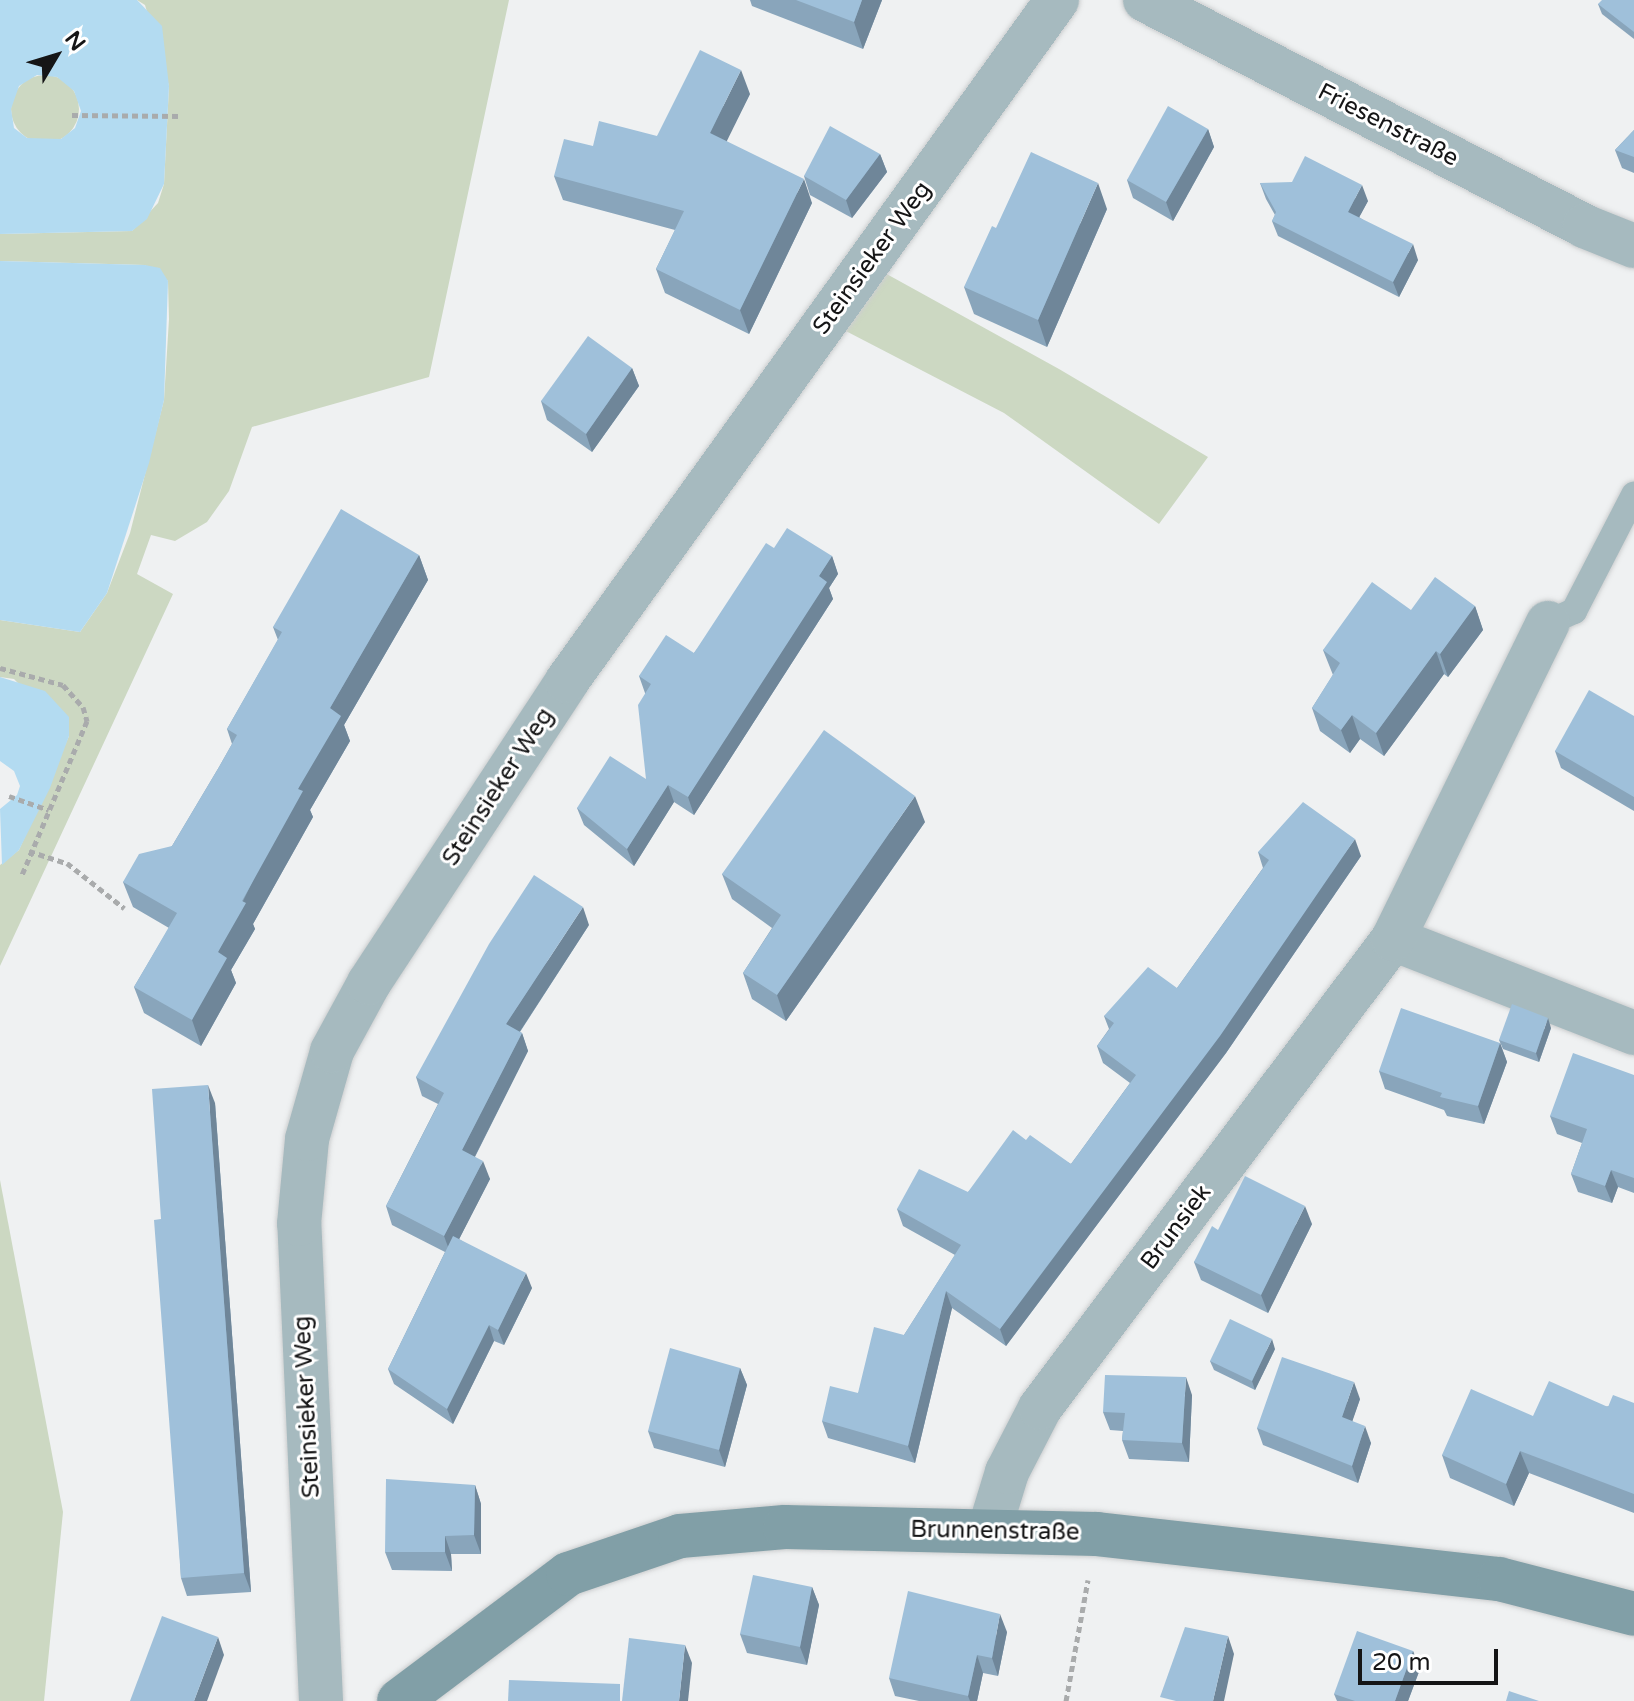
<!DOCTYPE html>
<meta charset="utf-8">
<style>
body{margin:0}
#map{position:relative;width:1634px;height:1701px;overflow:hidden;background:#eff1f2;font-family:"Varela Round",sans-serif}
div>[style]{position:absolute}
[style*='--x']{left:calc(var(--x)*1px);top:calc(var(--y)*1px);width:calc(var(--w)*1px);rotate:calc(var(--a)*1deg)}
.green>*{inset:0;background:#ccd8c2}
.round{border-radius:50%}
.water>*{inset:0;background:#b3dbf1}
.path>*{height:5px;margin-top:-2.5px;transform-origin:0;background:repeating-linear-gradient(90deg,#a9abac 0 6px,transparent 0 10px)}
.roads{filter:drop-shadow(0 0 2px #cccecf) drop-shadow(0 0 2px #cccecf)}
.lane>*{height:26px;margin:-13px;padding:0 13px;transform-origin:13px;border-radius:13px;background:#a6babf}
.street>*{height:44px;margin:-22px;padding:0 22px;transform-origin:22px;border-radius:22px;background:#a6babf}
.secondary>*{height:44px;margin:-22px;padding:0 22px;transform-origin:22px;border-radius:22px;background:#819fa7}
.wall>*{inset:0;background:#89a5bb}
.shaded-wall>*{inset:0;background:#6f8699}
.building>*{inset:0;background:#9fc0da}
span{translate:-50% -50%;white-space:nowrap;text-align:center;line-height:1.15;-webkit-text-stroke:6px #fff;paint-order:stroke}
.street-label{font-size:24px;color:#151516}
.north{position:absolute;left:16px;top:16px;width:80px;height:80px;-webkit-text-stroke:6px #fff;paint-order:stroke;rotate:52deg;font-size:22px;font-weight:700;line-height:32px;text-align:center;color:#151516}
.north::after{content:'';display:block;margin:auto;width:28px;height:36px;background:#151516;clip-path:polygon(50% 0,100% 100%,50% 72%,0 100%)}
.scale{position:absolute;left:1358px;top:1649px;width:140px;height:36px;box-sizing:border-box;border:4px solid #151516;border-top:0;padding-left:10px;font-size:24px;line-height:28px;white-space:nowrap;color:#151516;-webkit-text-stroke:6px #fff;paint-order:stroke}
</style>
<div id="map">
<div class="green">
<i style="clip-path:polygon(137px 0,509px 0,429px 377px,252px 427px,229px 491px,207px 522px,175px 541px,151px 535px,137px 574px,173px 594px,0 966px,0 865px,19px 850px,69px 736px,14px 679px,0 677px,0 620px,80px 632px,107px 593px,130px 533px,164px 400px,169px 319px,168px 281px,145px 265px,0 261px,0 234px,132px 231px,158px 203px,164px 184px,169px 86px,145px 5px)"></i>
<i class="round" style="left:11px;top:75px;width:68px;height:68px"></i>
<i style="clip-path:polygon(883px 272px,1059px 369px,1208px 457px,1159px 524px,1004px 413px,840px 328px)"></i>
<i style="clip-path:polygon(0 1180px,63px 1512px,44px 1701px,0 1701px)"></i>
</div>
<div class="water">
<i style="clip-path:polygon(evenodd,0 0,137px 0,162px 26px,169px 86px,164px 184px,147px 219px,132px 231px,0 234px,0 0,37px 75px,57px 77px,74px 91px,81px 111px,75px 128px,61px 139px,27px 138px,14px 128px,11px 109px,19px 86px,37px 75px)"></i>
<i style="clip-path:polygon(0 261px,145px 265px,160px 268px,168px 281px,164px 400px,149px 463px,107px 593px,80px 632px,0 620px)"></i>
<i style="clip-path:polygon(0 677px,45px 691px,69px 717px,69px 736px,50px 788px,19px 850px,2px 865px,0 809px,17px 795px,20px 786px,14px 771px,0 761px)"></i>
</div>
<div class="path">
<i style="--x:72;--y:115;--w:108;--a:0.5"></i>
<i style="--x:0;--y:668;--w:65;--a:15.1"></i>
<i style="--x:63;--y:685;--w:30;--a:48"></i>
<i style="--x:83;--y:707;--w:15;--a:74"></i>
<i style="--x:87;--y:721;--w:167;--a:112.9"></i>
<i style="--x:9;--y:796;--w:42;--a:19.3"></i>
<i style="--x:29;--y:851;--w:40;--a:18"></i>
<i style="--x:67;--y:863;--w:73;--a:38.3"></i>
<i style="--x:1066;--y:1701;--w:123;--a:-79.7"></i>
</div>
<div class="roads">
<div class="lane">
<i style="--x:1548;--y:623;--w:29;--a:-25"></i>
<i style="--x:1574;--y:611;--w:131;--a:-62.7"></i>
</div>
<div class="street">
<i style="--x:1145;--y:0;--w:494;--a:27.2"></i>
<i style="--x:1584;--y:226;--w:54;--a:21.8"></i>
<i style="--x:1393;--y:939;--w:259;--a:21.3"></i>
<i style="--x:989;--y:1531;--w:62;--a:-73"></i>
<i style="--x:1007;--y:1472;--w:72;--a:-62.7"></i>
<i style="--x:1040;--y:1408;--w:587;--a:-53.03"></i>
<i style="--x:1393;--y:939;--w:352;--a:-63.9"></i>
<i style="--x:321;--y:1701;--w:478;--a:-92.6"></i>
<i style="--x:299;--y:1224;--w:85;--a:-84.6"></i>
<i style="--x:307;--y:1139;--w:91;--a:-74.1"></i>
<i style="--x:332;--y:1051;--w:77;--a:-61.4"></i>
<i style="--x:369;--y:983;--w:361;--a:-56.7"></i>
<i style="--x:567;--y:681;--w:839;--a:-54.26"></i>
</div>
<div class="secondary">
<i style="--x:399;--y:1701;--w:211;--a:-36.9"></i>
<i style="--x:568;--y:1574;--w:118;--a:-18.7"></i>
<i style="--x:680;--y:1536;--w:105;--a:-4.9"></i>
<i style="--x:785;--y:1527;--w:312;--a:1.3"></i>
<i style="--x:1097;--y:1534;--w:405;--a:6.4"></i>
<i style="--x:1499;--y:1579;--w:139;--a:14.5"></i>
</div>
</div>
<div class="wall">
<i style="clip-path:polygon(750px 0,882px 0,863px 49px,752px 6px)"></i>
<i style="clip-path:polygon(1634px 0,1634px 39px,1602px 14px,1598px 4px)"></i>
<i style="clip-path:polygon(750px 94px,726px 141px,812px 203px,749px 334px,665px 293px,656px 269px,675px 230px,563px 200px,554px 176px,593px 146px,657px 136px)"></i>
<i style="clip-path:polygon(1208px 129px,1214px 147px,1173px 221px,1133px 198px,1127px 180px)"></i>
<i style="clip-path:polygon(1634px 130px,1634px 173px,1622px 168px,1615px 150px)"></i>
<i style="clip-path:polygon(880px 154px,887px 172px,852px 218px,810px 195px,804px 176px)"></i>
<i style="clip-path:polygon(1260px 183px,1368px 201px,1359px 217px,1418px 260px,1399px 297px,1278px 236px,1272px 221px,1275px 215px,1266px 199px)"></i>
<i style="clip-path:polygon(1107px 209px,1047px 347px,974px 314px,964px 287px)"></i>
<i style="clip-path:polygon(632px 368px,639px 386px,592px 452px,547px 420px,541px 401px)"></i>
<i style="clip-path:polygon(774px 548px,832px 556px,838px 574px,829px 588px,833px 599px,694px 815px,674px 802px,634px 866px,584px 825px,577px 808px,646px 779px,645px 693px,639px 676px,694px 653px)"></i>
<i style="clip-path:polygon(419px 555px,428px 580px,344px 725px,350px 741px,310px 810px,313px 817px,253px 924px,255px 929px,231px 970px,236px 983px,201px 1046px,144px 1013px,134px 987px,169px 928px,133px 907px,123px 882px,172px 846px,219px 767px,232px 744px,227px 729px,278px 640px,273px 627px)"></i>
<i style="clip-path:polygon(1475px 606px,1483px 630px,1448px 677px,1444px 674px,1384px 756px,1360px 739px,1350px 753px,1320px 731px,1312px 708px,1333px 675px,1323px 650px,1411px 610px)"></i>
<i style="clip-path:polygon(1634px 716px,1634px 811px,1561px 768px,1555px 751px)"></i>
<i style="clip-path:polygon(925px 822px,786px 1021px,752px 999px,743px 973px,772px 928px,732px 899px,722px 874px)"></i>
<i style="clip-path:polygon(1258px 852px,1361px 856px,1226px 1053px,1006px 1346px,952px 1308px,915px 1463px,828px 1438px,822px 1421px,858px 1393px,904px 1335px,955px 1255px,903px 1226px,897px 1209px,968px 1192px,1026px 1140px,1071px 1164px,1130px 1083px,1103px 1063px,1097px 1046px,1109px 1029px,1104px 1016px,1177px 988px,1263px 868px)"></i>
<i style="clip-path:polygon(589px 925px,520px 1032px,522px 1033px,528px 1051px,475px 1157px,490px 1179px,459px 1239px,532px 1288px,504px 1345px,494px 1341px,453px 1424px,394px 1384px,388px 1369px,445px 1252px,392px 1225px,386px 1206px,438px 1104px,422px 1096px,416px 1077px)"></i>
<i style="clip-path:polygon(1551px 1028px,1539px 1062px,1503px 1049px,1499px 1040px)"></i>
<i style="clip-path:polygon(1500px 1043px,1507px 1062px,1484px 1124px,1447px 1116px,1444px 1110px,1385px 1089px,1379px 1071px)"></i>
<i style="clip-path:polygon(1634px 1075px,1634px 1193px,1618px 1187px,1612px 1203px,1578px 1192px,1571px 1174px,1582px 1143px,1557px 1134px,1550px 1116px)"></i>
<i style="clip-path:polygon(215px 1103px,251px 1592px,187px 1596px,181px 1578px,161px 1219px)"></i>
<i style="clip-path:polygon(1312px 1224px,1268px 1313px,1201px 1280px,1194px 1262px,1218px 1230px)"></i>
<i style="clip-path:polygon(1275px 1349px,1255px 1390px,1214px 1370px,1210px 1361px)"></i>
<i style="clip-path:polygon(740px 1368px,747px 1385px,725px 1467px,654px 1448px,648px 1431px)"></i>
<i style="clip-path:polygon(1192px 1395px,1189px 1462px,1129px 1459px,1122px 1440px,1123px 1431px,1110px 1430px,1103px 1412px)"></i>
<i style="clip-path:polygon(1360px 1399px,1352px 1421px,1371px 1443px,1358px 1483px,1263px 1445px,1257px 1428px)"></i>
<i style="clip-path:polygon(1634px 1403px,1634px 1513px,1529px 1473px,1514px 1506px,1450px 1478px,1442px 1455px,1533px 1416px)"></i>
<i style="clip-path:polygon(475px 1485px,481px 1504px,481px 1554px,451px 1554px,452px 1571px,392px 1570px,385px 1552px)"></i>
<i style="clip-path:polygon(812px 1587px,819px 1605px,807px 1665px,747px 1653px,740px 1634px)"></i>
<i style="clip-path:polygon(1007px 1632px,998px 1676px,983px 1673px,977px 1701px,919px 1701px,895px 1696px,889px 1678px)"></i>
<i style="clip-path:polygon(1413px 1651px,1420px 1669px,1408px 1701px,1337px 1701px,1334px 1694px)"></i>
</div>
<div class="shaded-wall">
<i style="clip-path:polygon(862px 0,882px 0,863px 49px,854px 22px)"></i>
<i style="clip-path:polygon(741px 70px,750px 94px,719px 157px,710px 133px)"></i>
<i style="clip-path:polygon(1208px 129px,1214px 147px,1173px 221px,1166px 202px)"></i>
<i style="clip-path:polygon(880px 154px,887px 172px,852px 218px,846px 200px)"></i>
<i style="clip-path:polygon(804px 179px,812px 203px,749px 334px,740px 310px)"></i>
<i style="clip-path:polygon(1098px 183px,1107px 209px,1047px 347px,1038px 320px)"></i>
<i style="clip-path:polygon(1362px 185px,1368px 201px,1354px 227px,1348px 212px)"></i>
<i style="clip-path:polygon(1413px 244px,1418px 260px,1399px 297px,1393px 282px)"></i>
<i style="clip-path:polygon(632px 368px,639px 386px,592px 452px,586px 434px)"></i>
<i style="clip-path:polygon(419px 555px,428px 580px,344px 725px,350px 741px,310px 810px,313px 817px,253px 924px,255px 929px,231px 970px,236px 983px,201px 1046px,192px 1020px,218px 952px,298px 789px,330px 708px)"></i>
<i style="clip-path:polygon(832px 556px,838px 574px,829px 588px,833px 599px,694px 815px,688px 797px,819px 576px)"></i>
<i style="clip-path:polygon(1475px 606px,1483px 630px,1448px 677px,1440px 654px)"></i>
<i style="clip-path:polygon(1436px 651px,1444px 674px,1384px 756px,1376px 733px)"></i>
<i style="clip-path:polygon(1352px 715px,1360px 739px,1350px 753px,1341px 730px)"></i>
<i style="clip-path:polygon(668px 785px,674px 802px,634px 866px,627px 849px)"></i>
<i style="clip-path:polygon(915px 796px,925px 822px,786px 1021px,777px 995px)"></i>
<i style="clip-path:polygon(1355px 839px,1361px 856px,1226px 1053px,1006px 1346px,1000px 1329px)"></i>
<i style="clip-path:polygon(583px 907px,589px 925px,513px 1042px,506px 1024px)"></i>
<i style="clip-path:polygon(1548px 1018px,1551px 1028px,1539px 1062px,1536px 1053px)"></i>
<i style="clip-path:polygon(522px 1033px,528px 1051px,469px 1168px,462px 1150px)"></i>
<i style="clip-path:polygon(1500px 1043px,1507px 1062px,1484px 1124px,1478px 1106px)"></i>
<i style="clip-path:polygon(208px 1085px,215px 1103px,251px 1592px,244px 1573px)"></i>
<i style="clip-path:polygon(483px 1161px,490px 1179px,451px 1255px,444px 1236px)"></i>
<i style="clip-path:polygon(1611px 1170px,1618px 1187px,1612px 1203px,1605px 1186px)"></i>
<i style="clip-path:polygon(1305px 1206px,1312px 1224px,1268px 1313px,1261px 1295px)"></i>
<i style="clip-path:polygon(526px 1273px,532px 1288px,504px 1345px,498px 1330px)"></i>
<i style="clip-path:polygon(946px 1291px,952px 1308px,915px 1463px,908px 1446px)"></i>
<i style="clip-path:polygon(489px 1325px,494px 1341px,453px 1424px,447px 1409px)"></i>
<i style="clip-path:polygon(1272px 1339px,1275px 1349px,1255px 1390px,1252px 1381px)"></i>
<i style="clip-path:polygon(740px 1368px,747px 1385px,725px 1467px,719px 1450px)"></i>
<i style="clip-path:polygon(1186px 1377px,1192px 1395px,1189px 1462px,1182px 1443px)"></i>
<i style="clip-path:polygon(1354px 1382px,1360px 1399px,1348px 1434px,1342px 1417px)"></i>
<i style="clip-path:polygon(1365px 1426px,1371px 1443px,1358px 1483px,1352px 1466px)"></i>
<i style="clip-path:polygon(1520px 1451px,1529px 1473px,1514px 1506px,1506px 1484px)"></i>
<i style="clip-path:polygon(475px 1485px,481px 1504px,481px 1554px,474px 1535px)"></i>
<i style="clip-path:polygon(445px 1536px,451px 1554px,452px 1571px,445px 1552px)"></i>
<i style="clip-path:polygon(812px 1587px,819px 1605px,807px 1665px,800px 1647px)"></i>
<i style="clip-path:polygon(1000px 1614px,1007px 1632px,998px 1676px,992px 1658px)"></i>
<i style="clip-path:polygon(1228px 1636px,1234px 1654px,1224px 1701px,1213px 1701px)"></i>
<i style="clip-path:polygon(218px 1637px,224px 1655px,207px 1701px,194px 1701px)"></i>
<i style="clip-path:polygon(685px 1645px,692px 1663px,688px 1701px,679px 1701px)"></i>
<i style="clip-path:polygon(1413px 1651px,1420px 1669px,1408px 1701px,1395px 1701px)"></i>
<i style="clip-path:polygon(977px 1655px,983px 1673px,977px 1701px,970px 1701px,968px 1696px)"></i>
</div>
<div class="building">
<i style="clip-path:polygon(796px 0,862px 0,854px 22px)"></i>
<i style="clip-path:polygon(1602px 0,1634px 0,1634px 32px,1598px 4px)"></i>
<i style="clip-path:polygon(700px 50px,741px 70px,710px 133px,804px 179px,740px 310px,656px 269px,684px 211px,554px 176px,564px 139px,593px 146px,599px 121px,657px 136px)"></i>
<i style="clip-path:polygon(1168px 106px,1208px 129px,1166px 202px,1127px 180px)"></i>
<i style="clip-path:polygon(830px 126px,880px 154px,846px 200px,804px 176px)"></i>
<i style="clip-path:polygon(1634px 130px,1634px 157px,1615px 150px)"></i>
<i style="clip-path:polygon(1031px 152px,1098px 183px,1038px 320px,964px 287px,992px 226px,996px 228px)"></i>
<i style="clip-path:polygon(1305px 156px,1362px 185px,1348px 212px,1413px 244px,1393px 282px,1272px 221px,1276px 212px,1260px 183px,1292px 182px)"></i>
<i style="clip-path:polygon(588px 336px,632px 368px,586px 434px,541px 401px)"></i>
<i style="clip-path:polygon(341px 509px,419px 555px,330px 708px,341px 716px,298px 789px,303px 791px,242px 901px,246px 903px,218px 952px,227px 958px,192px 1020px,134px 987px,177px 913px,123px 882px,139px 854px,172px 846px,219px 767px,237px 735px,227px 729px,282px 632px,273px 627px)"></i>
<i style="clip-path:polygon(787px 528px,832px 556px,819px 576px,827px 582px,688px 797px,668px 785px,627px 849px,577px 808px,610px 756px,646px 779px,638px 705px,651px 684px,639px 676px,666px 635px,694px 653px,766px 543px,774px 548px)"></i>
<i style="clip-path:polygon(1435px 577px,1475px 606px,1440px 654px,1436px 651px,1376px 733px,1352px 715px,1341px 730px,1312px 708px,1340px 663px,1323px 650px,1372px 582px,1411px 610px)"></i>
<i style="clip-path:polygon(1589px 690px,1634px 716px,1634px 797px,1555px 751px)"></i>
<i style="clip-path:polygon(824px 730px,915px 796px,777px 995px,743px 973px,781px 915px,722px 874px)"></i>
<i style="clip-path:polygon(1303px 802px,1355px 839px,1220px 1036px,1000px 1329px,946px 1291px,908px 1446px,822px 1421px,830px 1386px,858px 1393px,874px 1327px,904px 1335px,961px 1245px,897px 1209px,919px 1169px,968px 1192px,1013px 1130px,1026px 1140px,1030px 1135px,1071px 1164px,1136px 1075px,1097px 1046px,1114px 1023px,1104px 1016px,1148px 967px,1177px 988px,1269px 860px,1258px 852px)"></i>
<i style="clip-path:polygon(534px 875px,583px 907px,506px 1024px,522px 1033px,462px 1150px,483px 1161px,444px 1236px,386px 1206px,444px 1093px,416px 1077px,489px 944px)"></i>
<i style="clip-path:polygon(1512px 1004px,1548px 1018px,1536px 1053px,1499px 1040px)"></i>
<i style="clip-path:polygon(1401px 1008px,1500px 1043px,1478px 1106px,1440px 1097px,1442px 1093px,1379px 1071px)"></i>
<i style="clip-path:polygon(1573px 1053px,1634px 1075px,1634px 1178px,1611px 1170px,1605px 1186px,1571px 1174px,1587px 1129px,1550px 1116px)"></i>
<i style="clip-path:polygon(208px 1085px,244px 1573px,181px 1578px,154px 1220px,161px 1219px,152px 1089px)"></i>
<i style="clip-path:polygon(1245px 1176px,1305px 1206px,1261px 1295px,1194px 1262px,1212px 1226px,1218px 1230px)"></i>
<i style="clip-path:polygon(453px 1236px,526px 1273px,498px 1330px,489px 1325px,447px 1409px,388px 1369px)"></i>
<i style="clip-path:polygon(1230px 1319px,1272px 1339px,1252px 1381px,1210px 1361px)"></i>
<i style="clip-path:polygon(670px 1348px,740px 1368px,719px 1450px,648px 1431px)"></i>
<i style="clip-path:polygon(1282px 1357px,1354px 1382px,1342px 1417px,1365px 1426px,1352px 1466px,1257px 1428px)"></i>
<i style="clip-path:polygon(1105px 1375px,1186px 1377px,1182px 1443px,1122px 1440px,1125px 1413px,1103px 1412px)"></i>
<i style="clip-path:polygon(1549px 1381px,1608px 1407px,1613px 1395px,1634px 1403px,1634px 1494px,1520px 1451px,1506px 1484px,1442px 1455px,1471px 1389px,1533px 1416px)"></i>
<i style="clip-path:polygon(386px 1479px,475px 1485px,474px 1535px,445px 1536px,445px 1552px,385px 1552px)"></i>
<i style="clip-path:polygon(753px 1575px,812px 1587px,800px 1647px,740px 1634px)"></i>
<i style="clip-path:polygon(908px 1591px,1000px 1614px,992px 1658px,977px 1655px,968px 1696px,889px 1678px)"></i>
<i style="clip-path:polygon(162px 1616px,218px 1637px,194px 1701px,130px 1701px)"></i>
<i style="clip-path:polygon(1185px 1627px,1228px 1636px,1213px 1701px,1176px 1701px,1160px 1697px)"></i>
<i style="clip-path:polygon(1357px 1631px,1413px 1651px,1395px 1701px,1355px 1701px,1334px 1694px)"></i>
<i style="clip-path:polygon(629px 1638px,685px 1645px,679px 1701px,622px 1701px)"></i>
<i style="clip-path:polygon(509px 1680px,620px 1684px,620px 1701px,508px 1701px)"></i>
<i style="clip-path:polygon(1509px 1691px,1539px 1701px,1506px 1701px)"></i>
</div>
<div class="street-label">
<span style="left:1388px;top:125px;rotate:27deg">Friesenstraße</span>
<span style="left:872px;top:258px;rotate:-54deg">Steinsieker Weg</span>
<span style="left:498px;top:787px;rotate:-57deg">Steinsieker Weg</span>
<span style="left:1176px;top:1227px;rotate:-53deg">Brunsiek</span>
<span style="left:307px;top:1407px;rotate:-93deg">Steinsieker Weg</span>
<span style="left:995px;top:1531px;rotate:1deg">Brunnenstraße</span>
</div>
<div class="north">N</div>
<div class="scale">20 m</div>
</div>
